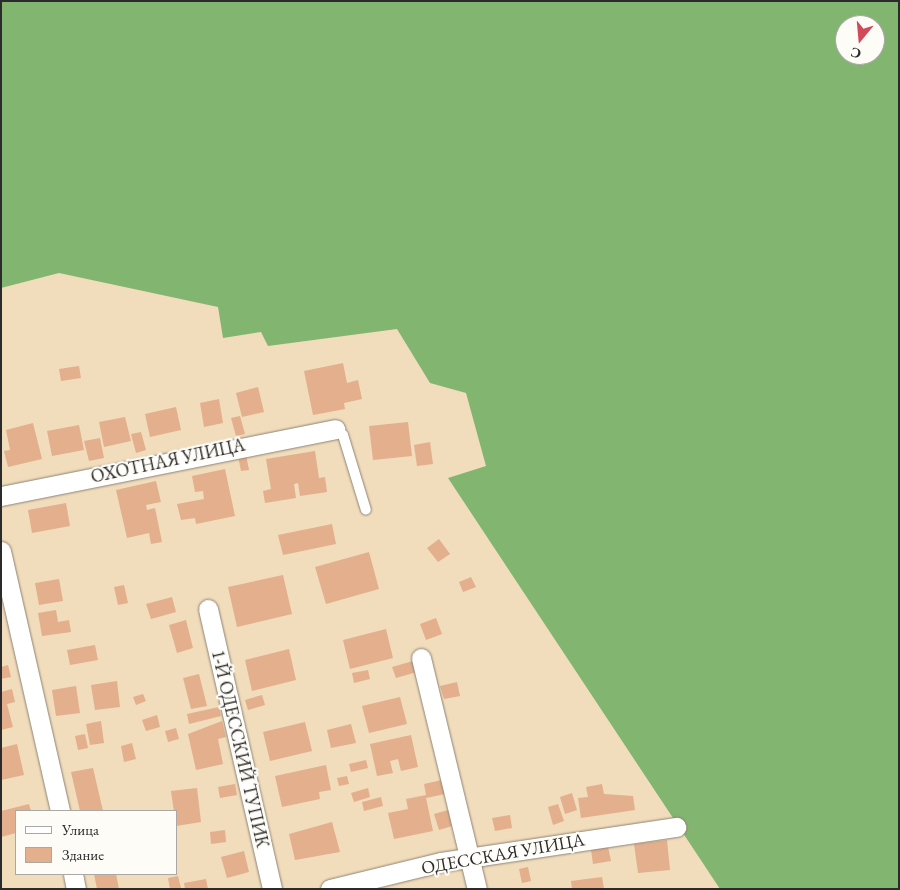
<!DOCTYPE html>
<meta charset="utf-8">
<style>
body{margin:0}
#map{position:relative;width:900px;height:890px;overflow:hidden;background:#f1dcbc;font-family:"EB Garamond",serif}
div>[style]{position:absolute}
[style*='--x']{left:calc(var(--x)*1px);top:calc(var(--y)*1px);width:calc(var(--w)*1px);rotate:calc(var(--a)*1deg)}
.forest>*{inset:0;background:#82b670}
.building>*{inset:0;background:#e3af8d}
.roads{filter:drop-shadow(0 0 1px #8e8474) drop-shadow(0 0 1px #8e8474)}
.service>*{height:10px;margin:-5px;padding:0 5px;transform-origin:5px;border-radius:5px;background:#fff}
.minor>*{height:19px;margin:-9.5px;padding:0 9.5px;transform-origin:9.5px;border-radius:9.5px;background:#fff}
span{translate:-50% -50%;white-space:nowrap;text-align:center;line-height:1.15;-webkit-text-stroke:4.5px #fdfcf7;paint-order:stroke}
.street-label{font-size:18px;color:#2b2b2b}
.frame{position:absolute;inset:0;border:2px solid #2b2b2b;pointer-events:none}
.legend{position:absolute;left:15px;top:810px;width:162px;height:65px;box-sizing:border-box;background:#fdfcf7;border:1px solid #a9a8a5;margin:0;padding:6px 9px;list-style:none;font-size:15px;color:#2b2b2b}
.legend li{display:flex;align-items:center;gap:10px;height:25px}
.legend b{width:25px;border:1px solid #a9a8a5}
.north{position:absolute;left:835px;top:15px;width:50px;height:50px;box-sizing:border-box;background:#fdfcf7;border:1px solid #a9a8a5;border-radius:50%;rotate:197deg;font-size:14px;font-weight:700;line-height:20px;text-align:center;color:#2b2b2b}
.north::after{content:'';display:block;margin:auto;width:18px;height:22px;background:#d1495b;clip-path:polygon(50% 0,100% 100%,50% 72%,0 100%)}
</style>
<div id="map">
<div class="forest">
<i style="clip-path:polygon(evenodd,1px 1px,899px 1px,899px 889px,720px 889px,448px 478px,486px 466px,466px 393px,430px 383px,397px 329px,268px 346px,261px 332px,223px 338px,218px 307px,59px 273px,1px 288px,1px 1px,845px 25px,875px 25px,875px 55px,845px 55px,845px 25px)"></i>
</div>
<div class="building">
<i style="clip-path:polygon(343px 363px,347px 383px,358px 380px,362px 399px,344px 403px,345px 409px,313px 415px,304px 371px)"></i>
<i style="clip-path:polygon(79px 366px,81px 378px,61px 381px,59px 369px)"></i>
<i style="clip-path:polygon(258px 387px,264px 412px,242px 417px,236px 393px)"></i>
<i style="clip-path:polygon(219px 399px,223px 423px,204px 427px,200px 403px)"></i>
<i style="clip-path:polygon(176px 407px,181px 430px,150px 437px,145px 414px)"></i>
<i style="clip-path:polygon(240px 416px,245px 434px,236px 436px,231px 418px)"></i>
<i style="clip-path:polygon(125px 417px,131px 441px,104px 447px,99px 422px)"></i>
<i style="clip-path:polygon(408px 422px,412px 456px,373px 460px,369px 426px)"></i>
<i style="clip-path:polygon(33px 423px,42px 459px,8px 467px,4px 451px,10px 450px,6px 430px)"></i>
<i style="clip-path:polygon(79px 425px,84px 450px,52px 456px,47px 431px)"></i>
<i style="clip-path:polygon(141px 432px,146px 450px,136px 453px,131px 434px)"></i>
<i style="clip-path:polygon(100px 438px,104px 458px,89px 461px,84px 441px)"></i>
<i style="clip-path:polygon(430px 442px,433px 464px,417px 466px,414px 445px)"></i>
<i style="clip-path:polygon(315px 451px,319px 478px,325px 477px,327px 492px,300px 496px,298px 483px,294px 484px,296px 498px,265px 503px,263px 491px,271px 489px,266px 459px)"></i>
<i style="clip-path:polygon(246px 455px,249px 470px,241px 471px,238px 456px)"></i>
<i style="clip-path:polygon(225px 469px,235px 516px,196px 524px,195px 518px,181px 520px,177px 504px,204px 499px,203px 491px,195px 492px,192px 476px)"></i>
<i style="clip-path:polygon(156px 481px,161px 502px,146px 505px,147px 510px,155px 508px,162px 542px,151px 544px,149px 533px,127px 538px,116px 490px)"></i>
<i style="clip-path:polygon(66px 503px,70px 526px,32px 533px,28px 510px)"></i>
<i style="clip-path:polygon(332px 524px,336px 544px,283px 555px,278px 535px)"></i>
<i style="clip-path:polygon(439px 539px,450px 554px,438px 562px,427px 548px)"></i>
<i style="clip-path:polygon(369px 552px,379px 589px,326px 604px,315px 567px)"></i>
<i style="clip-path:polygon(283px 575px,292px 614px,237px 627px,228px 587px)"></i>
<i style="clip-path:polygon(471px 577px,476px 587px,463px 592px,459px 582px)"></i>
<i style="clip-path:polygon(59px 579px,63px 601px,39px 605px,35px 583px)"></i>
<i style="clip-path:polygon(124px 585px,128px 603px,118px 605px,114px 587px)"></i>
<i style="clip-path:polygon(172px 597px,176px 612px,151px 619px,146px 604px)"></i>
<i style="clip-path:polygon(56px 610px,58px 622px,69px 620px,71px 632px,42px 636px,38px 613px)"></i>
<i style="clip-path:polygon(436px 618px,442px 634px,426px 640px,420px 624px)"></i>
<i style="clip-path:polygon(186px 620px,193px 648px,177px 653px,169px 625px)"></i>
<i style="clip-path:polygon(386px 629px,393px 658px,350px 669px,343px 640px)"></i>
<i style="clip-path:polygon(95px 645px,98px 660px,70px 665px,67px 650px)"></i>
<i style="clip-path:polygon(289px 649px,296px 680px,252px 691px,245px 660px)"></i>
<i style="clip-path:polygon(413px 661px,417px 672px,396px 678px,392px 667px)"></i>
<i style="clip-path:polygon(8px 665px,11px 677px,1px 679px,1px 667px)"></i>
<i style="clip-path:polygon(368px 670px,370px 679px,354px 683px,352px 673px)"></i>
<i style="clip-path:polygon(199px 674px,207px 706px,191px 709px,183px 678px)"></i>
<i style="clip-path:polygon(117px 681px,120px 707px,95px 710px,91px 685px)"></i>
<i style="clip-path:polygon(457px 682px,460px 696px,444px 699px,440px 686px)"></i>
<i style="clip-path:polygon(76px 686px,80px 713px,56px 716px,52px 690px)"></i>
<i style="clip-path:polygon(12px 689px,15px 702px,7px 704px,13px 727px,1px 730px,1px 692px)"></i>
<i style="clip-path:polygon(143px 694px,146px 701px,136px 705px,133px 697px)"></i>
<i style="clip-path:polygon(262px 695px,265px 705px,248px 710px,245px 700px)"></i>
<i style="clip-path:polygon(400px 697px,407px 724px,369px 733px,362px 706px)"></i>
<i style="clip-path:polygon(219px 707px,221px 716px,189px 724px,187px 714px)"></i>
<i style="clip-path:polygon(157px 715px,160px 727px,146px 731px,142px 720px)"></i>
<i style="clip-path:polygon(101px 721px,104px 743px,90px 745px,86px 724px)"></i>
<i style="clip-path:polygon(222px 721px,226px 737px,218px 739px,223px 764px,196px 770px,188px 734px)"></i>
<i style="clip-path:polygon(305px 722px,312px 751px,270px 761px,263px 732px)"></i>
<i style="clip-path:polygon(351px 724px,356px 743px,331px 748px,327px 730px)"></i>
<i style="clip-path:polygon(176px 728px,179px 739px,168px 742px,165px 731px)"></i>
<i style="clip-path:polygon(85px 734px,88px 748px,78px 750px,75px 736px)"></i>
<i style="clip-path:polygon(411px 735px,418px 767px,401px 771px,398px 759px,390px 761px,393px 773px,377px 776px,370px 744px)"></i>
<i style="clip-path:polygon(132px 743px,136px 759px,124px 762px,121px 746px)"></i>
<i style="clip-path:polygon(17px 744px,24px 775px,1px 780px,1px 748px)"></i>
<i style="clip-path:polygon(366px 760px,368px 768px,351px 772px,349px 764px)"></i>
<i style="clip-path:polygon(326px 765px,331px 790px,319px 792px,320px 799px,282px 807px,275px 776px)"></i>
<i style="clip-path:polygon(93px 768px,103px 811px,80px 811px,71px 772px)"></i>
<i style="clip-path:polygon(347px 776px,349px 784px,339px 786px,337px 778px)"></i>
<i style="clip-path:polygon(442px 780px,445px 794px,426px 798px,433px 831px,394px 839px,388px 813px,408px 809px,406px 799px,426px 795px,424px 784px)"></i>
<i style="clip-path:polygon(235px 784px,237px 795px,220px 798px,218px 787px)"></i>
<i style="clip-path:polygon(602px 784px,604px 794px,633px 796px,635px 810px,581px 818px,578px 798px,588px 797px,586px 787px)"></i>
<i style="clip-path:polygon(197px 788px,201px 822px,176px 826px,171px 791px)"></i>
<i style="clip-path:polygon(368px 788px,370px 797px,354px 802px,351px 793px)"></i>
<i style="clip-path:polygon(572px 793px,577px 810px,565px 814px,560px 797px)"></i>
<i style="clip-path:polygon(381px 797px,383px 806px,364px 811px,362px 802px)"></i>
<i style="clip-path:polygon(29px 804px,31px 811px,16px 811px,16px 833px,1px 837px,1px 811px)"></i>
<i style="clip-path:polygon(558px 804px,564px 821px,553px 825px,548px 807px)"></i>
<i style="clip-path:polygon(448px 810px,452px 826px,439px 830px,434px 814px)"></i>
<i style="clip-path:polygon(510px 815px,512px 828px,495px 831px,492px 818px)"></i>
<i style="clip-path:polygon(332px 822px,340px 852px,295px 860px,289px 834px)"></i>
<i style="clip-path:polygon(225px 830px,226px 842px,211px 844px,210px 832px)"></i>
<i style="clip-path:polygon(667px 840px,670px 870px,638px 873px,634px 844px)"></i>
<i style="clip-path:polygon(608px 847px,611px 861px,593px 864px,591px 850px)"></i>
<i style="clip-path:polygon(244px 851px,249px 872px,227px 878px,221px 857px)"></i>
<i style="clip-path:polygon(528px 867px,531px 881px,522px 883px,519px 869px)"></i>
<i style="clip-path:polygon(94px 874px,116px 874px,119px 889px,97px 889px)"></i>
<i style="clip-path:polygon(178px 876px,181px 888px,170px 889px,168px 878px)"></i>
<i style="clip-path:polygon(602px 877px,604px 889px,572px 889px,571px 881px)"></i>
<i style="clip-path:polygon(206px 879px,208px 889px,185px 889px,184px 883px)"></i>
</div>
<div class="roads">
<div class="service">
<i style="--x:335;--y:429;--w:10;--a:37"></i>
<i style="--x:343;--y:435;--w:78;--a:73"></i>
</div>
<div class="minor">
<i style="--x:1;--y:496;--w:341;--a:-11.3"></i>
<i style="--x:1;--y:551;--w:267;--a:77.2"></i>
<i style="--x:208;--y:609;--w:287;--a:77.1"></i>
<i style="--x:421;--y:658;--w:238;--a:76.4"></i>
<i style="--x:73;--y:874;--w:15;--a:79"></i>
<i style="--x:330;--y:889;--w:114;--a:-13.7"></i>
<i style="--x:441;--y:862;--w:238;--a:-8.5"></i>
</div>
</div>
<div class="street-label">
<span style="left:168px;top:461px;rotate:-12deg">ОХОТНАЯ УЛИЦА</span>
<span style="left:240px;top:749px;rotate:77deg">1-Й ОДЕССКИЙ ТУПИК</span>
<span style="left:503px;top:854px;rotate:-10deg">ОДЕССКАЯ УЛИЦА</span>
</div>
<div class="frame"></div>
<ul class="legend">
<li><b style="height:6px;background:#fff"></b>Улица</li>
<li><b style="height:14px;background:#e3af8d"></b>Здание</li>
</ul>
<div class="north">С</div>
</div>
